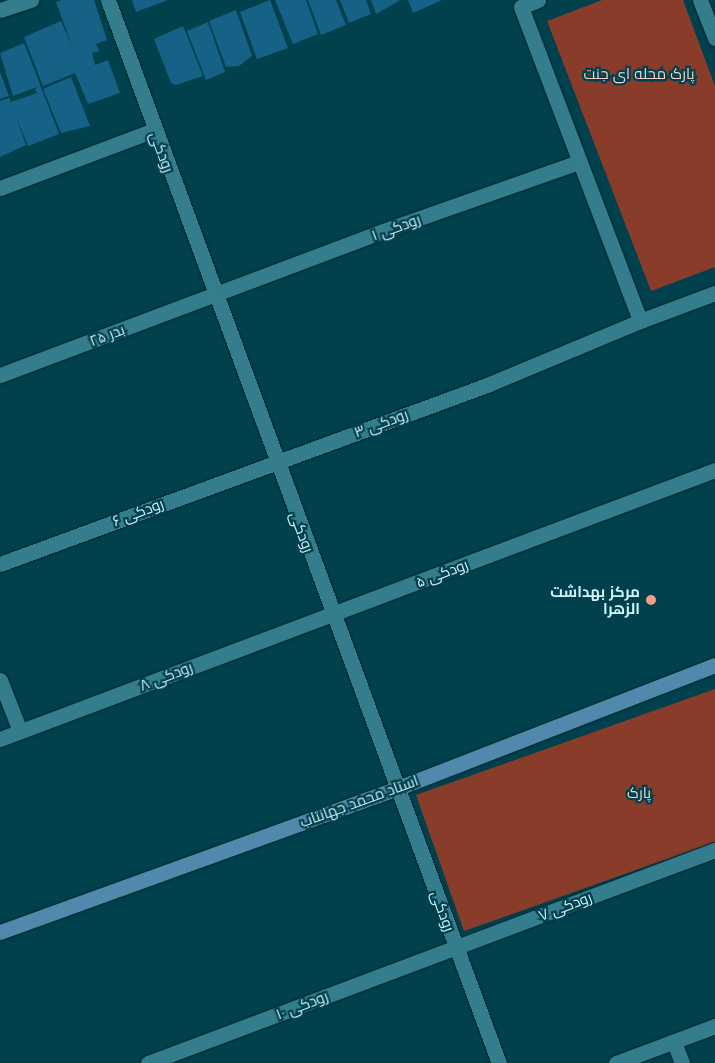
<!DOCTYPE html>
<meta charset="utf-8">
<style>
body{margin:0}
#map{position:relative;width:715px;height:1063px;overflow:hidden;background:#01414d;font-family:Quicksand,Cairo,sans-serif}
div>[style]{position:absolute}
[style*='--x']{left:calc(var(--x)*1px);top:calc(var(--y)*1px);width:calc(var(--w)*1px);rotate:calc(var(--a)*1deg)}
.green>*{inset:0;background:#883c29}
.building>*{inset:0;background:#156286}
.roads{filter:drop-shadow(0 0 1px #00262e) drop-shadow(0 0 1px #00262e)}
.street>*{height:15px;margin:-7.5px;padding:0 7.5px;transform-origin:7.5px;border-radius:7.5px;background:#347d8d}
.secondary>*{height:15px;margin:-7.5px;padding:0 7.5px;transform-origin:7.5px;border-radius:7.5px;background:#5189ad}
.dots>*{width:14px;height:14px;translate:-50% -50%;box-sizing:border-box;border:2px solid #01414d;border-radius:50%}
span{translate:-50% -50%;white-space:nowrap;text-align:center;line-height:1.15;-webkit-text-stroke:4.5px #01414d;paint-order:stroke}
.park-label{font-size:15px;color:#f0d1c9}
.street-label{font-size:15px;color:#d1f3fc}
.poi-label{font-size:15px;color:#d1f3fc;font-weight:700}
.right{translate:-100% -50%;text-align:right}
</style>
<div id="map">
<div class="green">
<i style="clip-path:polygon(602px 0,683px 0,715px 86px,715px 267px,651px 291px,547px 21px)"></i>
<i style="clip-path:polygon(715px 689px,715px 842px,464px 931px,416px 795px)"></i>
</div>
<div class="building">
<i style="clip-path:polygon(62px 0,94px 0,107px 40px,96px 44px,99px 51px,92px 53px,95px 65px,108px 60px,120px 93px,88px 104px,75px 73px,43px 86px,24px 37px,61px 21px,72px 46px,56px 2px)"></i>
<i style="clip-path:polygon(132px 0,168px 0,136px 12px)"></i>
<i style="clip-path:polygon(270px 0,288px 48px,257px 59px,240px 12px)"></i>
<i style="clip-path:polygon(275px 0,306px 0,318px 34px,293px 44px)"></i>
<i style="clip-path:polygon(308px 0,336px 0,346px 25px,321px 35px)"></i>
<i style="clip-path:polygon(340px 0,366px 0,371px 14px,349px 23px)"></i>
<i style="clip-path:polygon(371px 0,399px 0,399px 1px,376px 14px)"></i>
<i style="clip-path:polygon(408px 0,442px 0,413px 13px)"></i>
<i style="clip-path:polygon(236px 10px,252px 56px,239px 66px,226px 67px,209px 21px)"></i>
<i style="clip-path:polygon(208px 22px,225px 72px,206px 80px,187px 31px)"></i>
<i style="clip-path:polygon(183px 26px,203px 76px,176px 85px,171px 83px,154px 39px)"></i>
<i style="clip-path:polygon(24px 43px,59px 134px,28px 146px,16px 116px,26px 145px,0 157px,0 101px,9px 98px,11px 102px,37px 93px,35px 89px,40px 86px,13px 96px,0 53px)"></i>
<i style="clip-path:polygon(0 72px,9px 96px,0 99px)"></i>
<i style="clip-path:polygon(71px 77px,90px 126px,61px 133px,43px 89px)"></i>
</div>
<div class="roads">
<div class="street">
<i style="--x:108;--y:0;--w:1133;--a:69.81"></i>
<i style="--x:538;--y:0;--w:18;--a:158"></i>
<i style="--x:521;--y:7;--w:336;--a:69.2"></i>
<i style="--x:640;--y:321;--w:80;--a:-20.5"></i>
<i style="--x:700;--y:0;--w:41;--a:68.5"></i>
<i style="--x:0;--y:10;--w:33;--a:-18"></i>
<i style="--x:0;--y:188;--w:165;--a:-20.6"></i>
<i style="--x:0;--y:375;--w:406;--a:-20.6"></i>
<i style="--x:380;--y:232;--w:211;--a:-19.4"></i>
<i style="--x:0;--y:564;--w:519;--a:-20.18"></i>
<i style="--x:487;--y:385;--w:166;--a:-22.7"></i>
<i style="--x:0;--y:680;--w:55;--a:68.6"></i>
<i style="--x:0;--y:739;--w:764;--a:-20.62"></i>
<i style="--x:674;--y:1042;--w:22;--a:69"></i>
<i style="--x:148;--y:1063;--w:606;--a:-20.59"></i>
<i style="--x:616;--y:1063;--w:106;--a:-20.5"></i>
</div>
<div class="secondary">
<i style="--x:0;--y:932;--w:423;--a:-19.9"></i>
<i style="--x:398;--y:788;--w:340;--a:-21.2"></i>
</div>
</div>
<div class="dots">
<i style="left:651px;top:600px;background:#f49e88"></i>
</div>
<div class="park-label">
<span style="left:639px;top:74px">پارک محله ای جنت</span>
<span style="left:639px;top:793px">پارک</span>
</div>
<div class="street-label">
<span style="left:162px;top:152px;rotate:70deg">رودکی</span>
<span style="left:396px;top:227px;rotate:-20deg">رودکی ۱</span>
<span style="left:107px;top:335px;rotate:-21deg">بدر ۲۵</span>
<span style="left:381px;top:423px;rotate:-20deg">رودکی ۳</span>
<span style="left:138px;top:512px;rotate:-21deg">رودکی ۶</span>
<span style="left:302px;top:532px;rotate:69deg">رودکی</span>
<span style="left:442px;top:573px;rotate:-21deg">رودکی ۵</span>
<span style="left:166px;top:676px;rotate:-21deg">رودکی ۸</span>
<span style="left:359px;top:801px;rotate:-20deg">استاد محمد جهانتاب</span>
<span style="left:565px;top:906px;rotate:-21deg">رودکی ۷</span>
<span style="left:443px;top:911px;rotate:70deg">رودکی</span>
<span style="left:302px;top:1005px;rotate:-21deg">رودکی ۱۰</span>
</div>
<div class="poi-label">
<span class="right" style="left:640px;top:600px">مرکز بهداشت<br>الزهرا</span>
</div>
</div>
